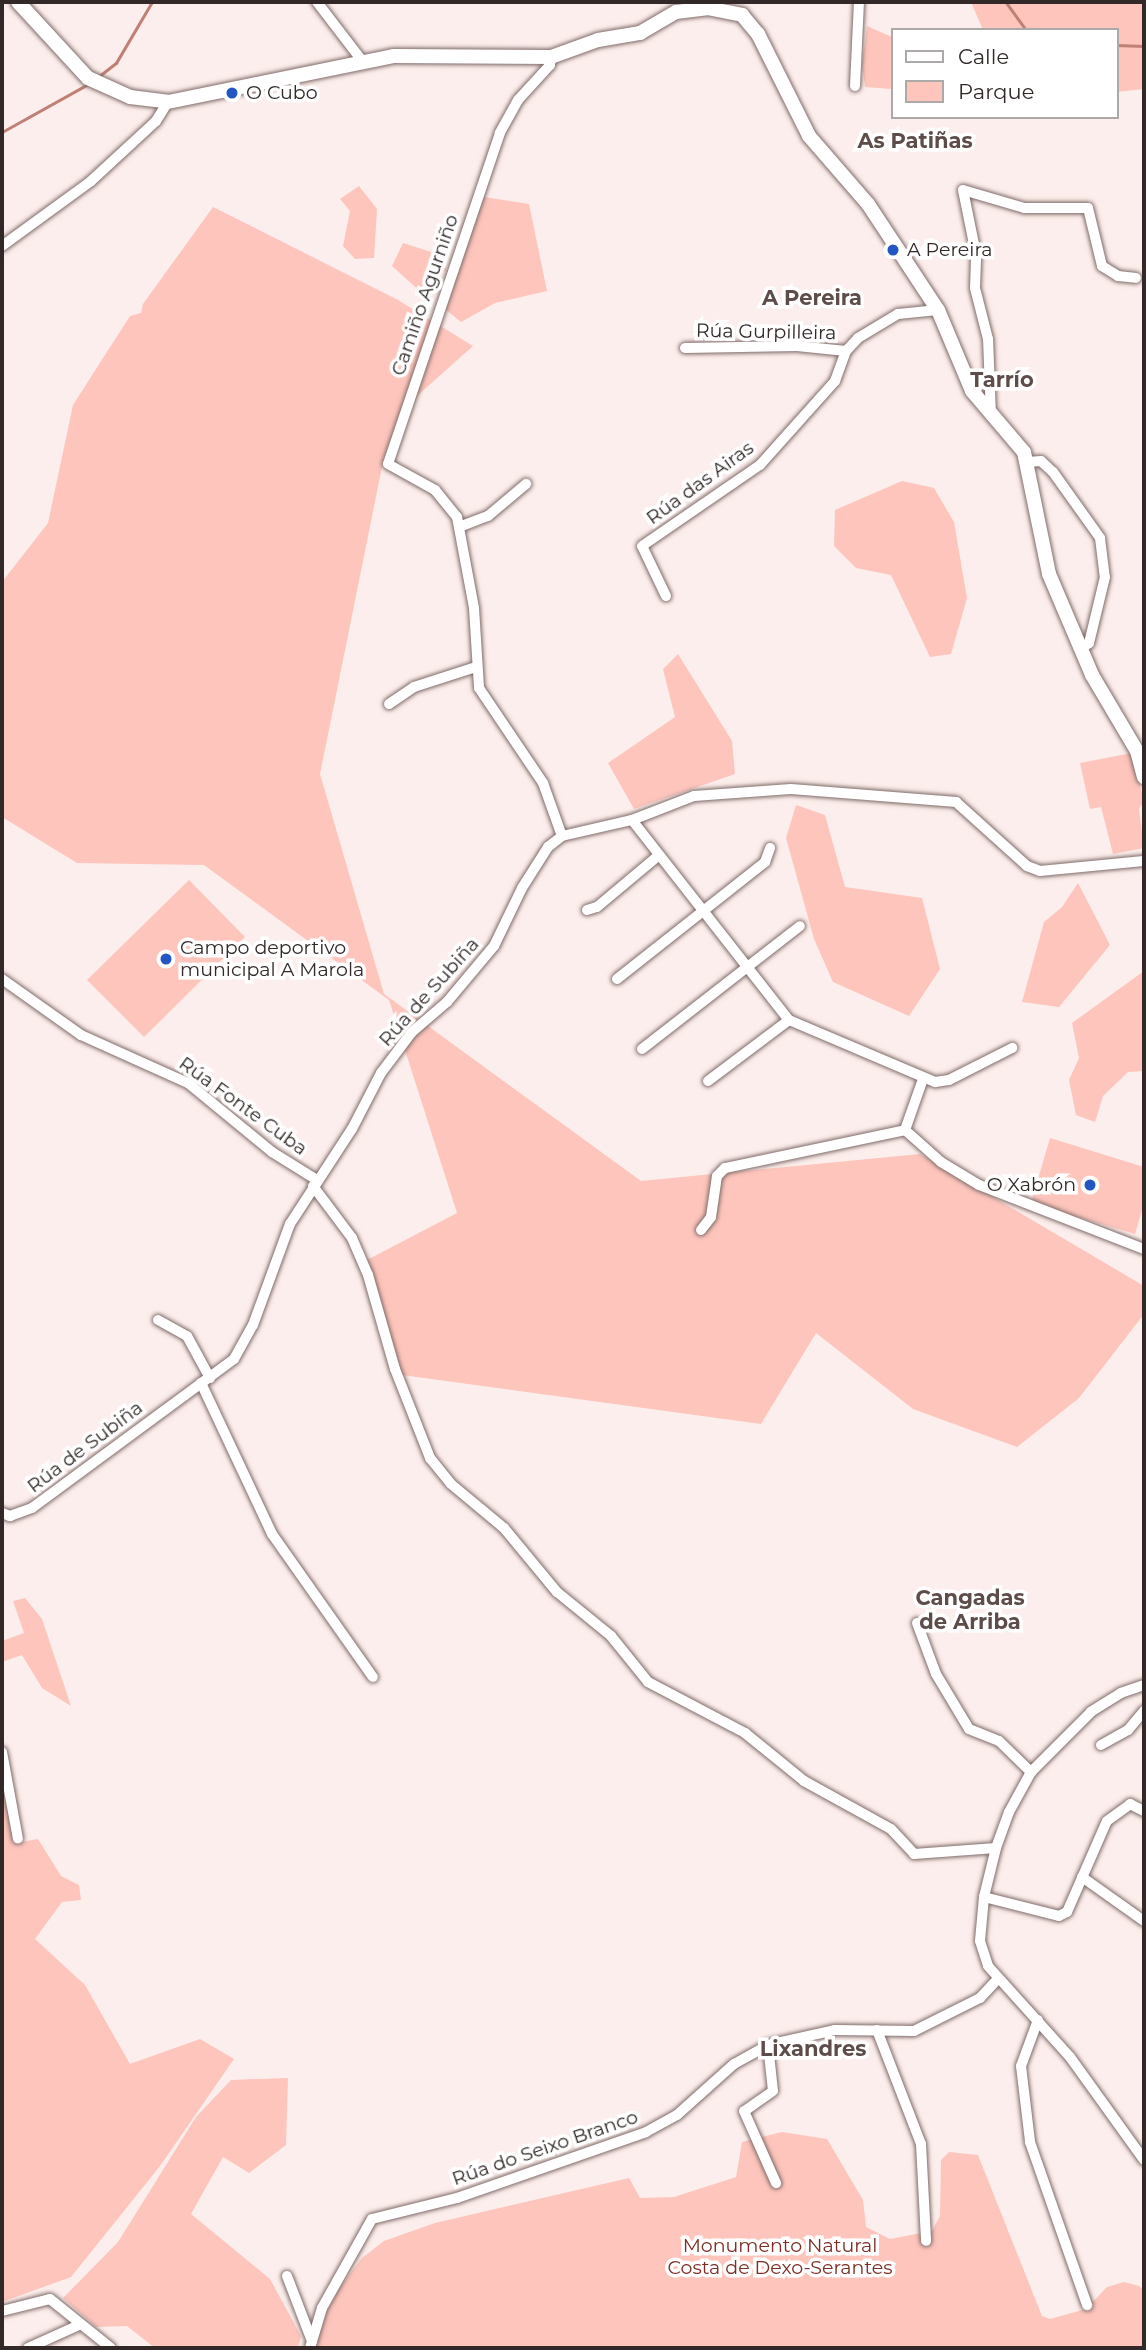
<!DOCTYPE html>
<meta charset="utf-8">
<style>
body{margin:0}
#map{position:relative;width:1146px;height:2350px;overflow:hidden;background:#fceeec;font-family:Montserrat,sans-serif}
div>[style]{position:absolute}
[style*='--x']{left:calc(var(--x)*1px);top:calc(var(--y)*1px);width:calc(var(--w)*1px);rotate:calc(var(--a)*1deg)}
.green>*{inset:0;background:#fdc5bc}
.stream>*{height:2.5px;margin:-1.25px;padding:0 1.25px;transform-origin:1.25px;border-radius:1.25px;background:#c18075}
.roads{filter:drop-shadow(0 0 2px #806c69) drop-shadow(0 0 2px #806c69)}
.minor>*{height:10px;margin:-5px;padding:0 5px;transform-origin:5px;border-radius:5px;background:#fff}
.secondary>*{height:14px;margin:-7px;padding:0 7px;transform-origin:7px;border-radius:7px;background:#fff}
.dots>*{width:19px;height:19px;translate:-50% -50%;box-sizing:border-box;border:4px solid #fff;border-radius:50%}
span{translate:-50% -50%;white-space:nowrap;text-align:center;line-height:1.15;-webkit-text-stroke:7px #fff;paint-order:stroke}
.poi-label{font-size:19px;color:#312827}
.left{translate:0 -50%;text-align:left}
.right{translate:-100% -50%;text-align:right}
.street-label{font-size:19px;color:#312827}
.park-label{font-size:19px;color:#7d2d23}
.neighbourhood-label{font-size:21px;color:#5e4c49;font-weight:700}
.frame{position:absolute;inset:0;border:4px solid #312827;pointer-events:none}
.legend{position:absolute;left:891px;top:28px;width:228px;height:91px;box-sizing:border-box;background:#fff;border:2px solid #ada9a9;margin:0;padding:9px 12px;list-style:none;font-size:21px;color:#312827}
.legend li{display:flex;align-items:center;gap:14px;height:35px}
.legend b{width:35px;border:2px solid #ada9a9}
</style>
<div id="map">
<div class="green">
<i style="clip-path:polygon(971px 2px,1144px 2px,1144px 89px,1116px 92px,1116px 30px,983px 30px)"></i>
<i style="clip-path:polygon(867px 26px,892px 37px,892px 89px,865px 87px,862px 64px)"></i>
<i style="clip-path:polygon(359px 186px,377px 209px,374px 258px,355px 259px,343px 246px,350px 211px,340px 199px)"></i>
<i style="clip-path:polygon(484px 197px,529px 204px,547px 291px,495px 303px,461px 322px,445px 309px)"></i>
<i style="clip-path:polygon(213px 207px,398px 300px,473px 346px,418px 395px,384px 457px,320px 774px,384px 994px,641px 1181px,920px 1154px,1144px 1286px,1144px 1314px,1079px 1398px,1017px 1447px,913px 1409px,816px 1333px,761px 1424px,402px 1375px,367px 1260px,457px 1213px,389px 1000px,204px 865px,77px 863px,2px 817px,2px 582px,48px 523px,73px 405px,130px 316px,141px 313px,143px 304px)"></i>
<i style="clip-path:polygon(403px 243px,444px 256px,446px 270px,423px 294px,392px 266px)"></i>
<i style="clip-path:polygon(902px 481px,934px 488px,954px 522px,967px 598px,951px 654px,930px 657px,891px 575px,856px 568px,834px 546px,835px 510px)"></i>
<i style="clip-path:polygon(678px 654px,732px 741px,735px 774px,634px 809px,608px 763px,675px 717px,663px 669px)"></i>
<i style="clip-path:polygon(1132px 753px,1144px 801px,1139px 809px,1144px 848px,1113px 854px,1101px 807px,1090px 809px,1080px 763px)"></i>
<i style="clip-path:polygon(796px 805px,825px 815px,845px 887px,922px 898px,940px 969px,909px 1016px,833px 982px,814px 939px,786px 838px)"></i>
<i style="clip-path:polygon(189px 880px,245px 937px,144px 1037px,87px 980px)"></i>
<i style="clip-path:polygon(1078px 883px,1110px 945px,1059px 1007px,1022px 1002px,1044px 922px,1062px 907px)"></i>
<i style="clip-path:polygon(1144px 971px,1144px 1071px,1128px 1072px,1103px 1096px,1095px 1122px,1076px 1115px,1069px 1080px,1079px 1058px,1072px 1023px)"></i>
<i style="clip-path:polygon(1050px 1138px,1144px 1167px,1144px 1203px,1135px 1234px,1031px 1203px)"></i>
<i style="clip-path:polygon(25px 1598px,42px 1619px,71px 1706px,42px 1688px,22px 1655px,2px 1662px,2px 1641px,24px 1633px,13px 1601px)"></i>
<i style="clip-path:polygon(2px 1781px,15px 1843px,38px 1839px,61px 1876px,79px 1885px,81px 1900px,62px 1902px,35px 1939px,85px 1985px,130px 2064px,200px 2039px,234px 2059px,160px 2166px,71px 2277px,2px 2302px)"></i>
<i style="clip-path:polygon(288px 2078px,286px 2145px,249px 2173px,223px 2157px,191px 2214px,270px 2279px,301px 2336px,298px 2348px,155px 2348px,127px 2326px,96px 2327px,63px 2298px,118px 2242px,196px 2117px,231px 2080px)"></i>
<i style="clip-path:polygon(782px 2132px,827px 2139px,863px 2200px,866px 2227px,890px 2239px,932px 2231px,940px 2216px,941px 2160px,949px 2152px,978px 2155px,1042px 2316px,1050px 2319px,1086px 2309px,1107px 2287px,1124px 2282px,1139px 2286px,1144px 2291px,1144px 2348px,315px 2348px,325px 2311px,340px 2287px,362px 2258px,384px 2241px,435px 2223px,629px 2178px,640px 2198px,674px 2197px,736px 2177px,742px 2142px)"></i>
</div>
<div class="stream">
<i style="--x:1006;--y:2;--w:34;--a:54"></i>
<i style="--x:1116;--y:45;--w:28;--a:2"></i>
<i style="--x:98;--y:77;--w:23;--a:-38"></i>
<i style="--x:116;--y:63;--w:71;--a:-59.5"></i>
<i style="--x:2;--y:132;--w:101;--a:-29.1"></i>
</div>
<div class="roads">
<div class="minor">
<i style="--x:317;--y:2;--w:76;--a:52.5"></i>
<i style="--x:551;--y:57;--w:8;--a:97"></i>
<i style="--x:550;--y:65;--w:47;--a:132.4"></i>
<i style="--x:518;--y:100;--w:38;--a:119"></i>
<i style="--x:500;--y:133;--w:349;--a:108.7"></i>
<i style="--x:388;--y:464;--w:54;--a:29"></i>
<i style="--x:435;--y:490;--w:35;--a:51"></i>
<i style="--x:457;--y:517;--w:93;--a:79.4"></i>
<i style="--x:474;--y:608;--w:80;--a:86.4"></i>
<i style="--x:479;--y:688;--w:115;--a:56"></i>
<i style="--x:543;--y:783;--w:56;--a:70.3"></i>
<i style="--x:855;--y:86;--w:84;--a:-87.3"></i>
<i style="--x:2;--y:246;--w:110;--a:-36.1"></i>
<i style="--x:91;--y:181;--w:88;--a:-42.7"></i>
<i style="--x:156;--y:121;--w:22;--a:-58"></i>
<i style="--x:685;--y:348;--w:112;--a:-1"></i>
<i style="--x:797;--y:346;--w:49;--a:5.8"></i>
<i style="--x:991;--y:416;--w:77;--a:-92.2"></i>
<i style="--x:988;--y:339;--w:53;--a:-104.3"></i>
<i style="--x:975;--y:288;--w:34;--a:-88"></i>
<i style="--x:976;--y:254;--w:65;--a:-101.5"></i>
<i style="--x:963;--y:190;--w:64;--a:16.4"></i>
<i style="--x:1024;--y:208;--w:64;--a:0"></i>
<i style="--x:1088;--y:208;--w:60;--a:76.4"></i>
<i style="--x:1102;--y:266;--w:19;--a:32"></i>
<i style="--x:1118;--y:276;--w:18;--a:6"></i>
<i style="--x:1027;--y:462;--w:14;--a:-4"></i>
<i style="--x:1041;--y:461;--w:16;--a:43"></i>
<i style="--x:1053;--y:472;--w:81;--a:54.5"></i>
<i style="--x:1100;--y:538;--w:39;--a:83"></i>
<i style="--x:1105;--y:577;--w:68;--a:103.6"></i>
<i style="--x:1089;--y:643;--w:11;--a:146"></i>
<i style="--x:459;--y:527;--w:31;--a:-21"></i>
<i style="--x:488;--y:516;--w:50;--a:-40.1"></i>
<i style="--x:666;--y:596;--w:55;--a:-115.6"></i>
<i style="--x:642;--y:546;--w:143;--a:-34.5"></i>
<i style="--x:760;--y:465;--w:113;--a:-48.2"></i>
<i style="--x:835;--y:381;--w:32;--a:-70"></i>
<i style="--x:846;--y:351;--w:18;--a:-47"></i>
<i style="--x:858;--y:338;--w:47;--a:-31"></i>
<i style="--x:898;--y:314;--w:40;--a:-5.7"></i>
<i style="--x:389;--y:704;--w:30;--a:-34"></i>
<i style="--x:414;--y:687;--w:65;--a:-17.9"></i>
<i style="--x:632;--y:820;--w:254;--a:51.9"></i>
<i style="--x:789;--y:1020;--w:159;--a:23"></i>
<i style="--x:935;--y:1082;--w:14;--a:-8"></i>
<i style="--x:949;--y:1080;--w:71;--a:-26.9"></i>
<i style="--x:587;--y:910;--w:10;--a:-17"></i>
<i style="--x:597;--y:907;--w:80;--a:-39.9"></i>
<i style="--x:2;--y:979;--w:97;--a:35.3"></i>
<i style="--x:81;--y:1035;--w:117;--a:24.2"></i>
<i style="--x:188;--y:1083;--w:109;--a:39.4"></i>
<i style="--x:272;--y:1152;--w:53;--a:31.9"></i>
<i style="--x:617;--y:979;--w:189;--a:-38.3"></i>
<i style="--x:765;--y:862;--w:15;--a:-70"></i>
<i style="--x:642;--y:1049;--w:200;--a:-37.9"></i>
<i style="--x:708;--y:1081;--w:101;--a:-37"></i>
<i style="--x:905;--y:1130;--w:48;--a:41.6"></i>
<i style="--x:941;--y:1162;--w:44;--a:31.2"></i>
<i style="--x:979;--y:1185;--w:177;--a:21.2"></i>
<i style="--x:905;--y:1130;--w:54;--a:-70.6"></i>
<i style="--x:313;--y:1186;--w:65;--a:53.1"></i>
<i style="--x:352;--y:1238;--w:40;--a:66.6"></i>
<i style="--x:368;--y:1275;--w:98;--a:74"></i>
<i style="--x:395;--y:1369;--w:96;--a:68.5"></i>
<i style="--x:430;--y:1458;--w:33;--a:51"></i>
<i style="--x:451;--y:1484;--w:69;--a:39.7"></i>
<i style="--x:504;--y:1528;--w:83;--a:50.4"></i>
<i style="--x:557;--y:1592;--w:70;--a:39.2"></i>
<i style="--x:611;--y:1636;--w:59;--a:51.2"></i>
<i style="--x:648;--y:1682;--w:110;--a:27.7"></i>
<i style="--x:745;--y:1733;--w:76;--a:39.1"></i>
<i style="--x:804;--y:1781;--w:99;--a:28.9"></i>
<i style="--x:891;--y:1829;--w:34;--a:47"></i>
<i style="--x:914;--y:1854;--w:82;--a:-4.2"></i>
<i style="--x:701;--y:1230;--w:16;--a:-52"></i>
<i style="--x:711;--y:1217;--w:41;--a:-81.7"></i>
<i style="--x:717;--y:1176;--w:11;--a:-45"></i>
<i style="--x:725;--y:1168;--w:184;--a:-11.9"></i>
<i style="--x:158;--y:1320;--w:33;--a:29"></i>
<i style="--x:187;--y:1336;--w:48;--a:61.3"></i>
<i style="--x:201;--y:1383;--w:167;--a:64.8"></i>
<i style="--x:272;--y:1534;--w:175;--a:54.8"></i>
<i style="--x:2;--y:1513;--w:9;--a:21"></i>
<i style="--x:10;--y:1516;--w:23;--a:-20"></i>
<i style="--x:32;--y:1508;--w:251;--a:-36.4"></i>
<i style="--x:234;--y:1359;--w:39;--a:-61"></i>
<i style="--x:253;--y:1325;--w:108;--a:-69.9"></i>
<i style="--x:290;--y:1224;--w:113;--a:-56.9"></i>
<i style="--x:352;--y:1129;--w:63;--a:-62.6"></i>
<i style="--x:381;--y:1073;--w:51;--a:-52.9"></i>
<i style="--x:412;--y:1032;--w:46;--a:-40.6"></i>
<i style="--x:447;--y:1002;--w:73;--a:-50"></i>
<i style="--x:494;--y:946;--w:64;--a:-64.2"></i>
<i style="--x:522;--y:888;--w:49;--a:-57.6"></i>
<i style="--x:548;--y:847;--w:18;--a:-38"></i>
<i style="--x:562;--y:836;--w:72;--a:-12.9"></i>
<i style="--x:632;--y:820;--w:66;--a:-21.2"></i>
<i style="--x:694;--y:796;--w:97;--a:-4.1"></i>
<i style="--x:791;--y:789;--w:166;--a:4.5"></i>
<i style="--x:956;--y:802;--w:96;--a:42"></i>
<i style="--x:1027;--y:866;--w:14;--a:21"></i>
<i style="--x:1040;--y:871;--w:104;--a:-5.5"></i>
<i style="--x:917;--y:1623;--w:54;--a:69.6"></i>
<i style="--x:936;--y:1674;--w:64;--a:59"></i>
<i style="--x:969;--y:1729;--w:32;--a:22"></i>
<i style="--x:999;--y:1741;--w:45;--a:44.1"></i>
<i style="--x:1144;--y:1685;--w:24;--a:161"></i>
<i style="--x:1121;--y:1693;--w:36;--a:148"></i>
<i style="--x:1091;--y:1712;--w:85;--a:135"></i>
<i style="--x:1031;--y:1772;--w:46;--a:118.8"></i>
<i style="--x:1009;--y:1812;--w:38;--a:110"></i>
<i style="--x:996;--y:1848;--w:50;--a:103.8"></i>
<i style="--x:984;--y:1897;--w:44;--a:95.2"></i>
<i style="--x:980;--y:1941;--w:26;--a:72"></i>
<i style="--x:988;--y:1966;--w:122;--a:48"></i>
<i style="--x:1070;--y:2057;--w:127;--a:54.3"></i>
<i style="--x:1101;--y:1745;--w:31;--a:-29"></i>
<i style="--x:1128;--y:1730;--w:25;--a:-50"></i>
<i style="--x:2;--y:1752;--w:88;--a:79.6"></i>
<i style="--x:1082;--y:1877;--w:76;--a:35.4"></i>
<i style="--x:984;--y:1897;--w:77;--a:14.2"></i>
<i style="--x:1059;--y:1916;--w:9;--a:-27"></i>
<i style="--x:1067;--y:1912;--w:99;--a:-66.3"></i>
<i style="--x:1107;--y:1821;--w:29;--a:-36"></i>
<i style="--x:1130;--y:1804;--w:16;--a:27"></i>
<i style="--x:1038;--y:2020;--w:49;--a:110.3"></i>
<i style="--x:1021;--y:2066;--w:77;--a:83.2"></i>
<i style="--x:1030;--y:2142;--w:173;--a:70.7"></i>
<i style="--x:877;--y:2030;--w:122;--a:68.9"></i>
<i style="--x:921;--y:2144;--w:97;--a:87"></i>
<i style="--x:768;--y:2045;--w:46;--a:83.8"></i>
<i style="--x:773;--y:2091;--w:35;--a:145"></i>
<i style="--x:744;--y:2111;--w:79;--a:66"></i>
<i style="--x:287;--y:2276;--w:70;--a:69"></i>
<i style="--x:2;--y:2311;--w:49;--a:-14"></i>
<i style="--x:50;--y:2299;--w:78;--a:38.8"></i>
<i style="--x:28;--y:2348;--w:56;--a:-24.3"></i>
<i style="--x:310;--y:2348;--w:42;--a:-73.3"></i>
<i style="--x:322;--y:2308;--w:102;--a:-60.7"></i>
<i style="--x:372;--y:2219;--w:88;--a:-13.9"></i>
<i style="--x:457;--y:2198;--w:200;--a:-19.2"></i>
<i style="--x:646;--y:2132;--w:35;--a:-29"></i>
<i style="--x:677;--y:2115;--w:76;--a:-41.8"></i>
<i style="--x:734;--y:2064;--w:39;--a:-29"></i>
<i style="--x:768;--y:2045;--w:69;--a:-12.6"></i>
<i style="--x:835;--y:2030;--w:79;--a:0.7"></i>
<i style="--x:914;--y:2031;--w:74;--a:-26.6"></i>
<i style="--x:980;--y:1998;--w:26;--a:-47"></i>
</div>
<div class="secondary">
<i style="--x:18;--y:2;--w:103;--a:47.4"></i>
<i style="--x:88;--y:78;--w:46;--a:24.3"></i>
<i style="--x:130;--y:97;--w:38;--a:7"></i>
<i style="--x:168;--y:102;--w:231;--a:-11.5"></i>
<i style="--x:394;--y:56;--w:157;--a:0.4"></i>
<i style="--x:551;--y:57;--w:50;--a:-19.9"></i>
<i style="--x:598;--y:40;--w:43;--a:-9.5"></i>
<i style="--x:640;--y:33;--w:42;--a:-30.3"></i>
<i style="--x:676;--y:12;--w:31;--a:-7"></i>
<i style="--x:707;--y:8;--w:36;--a:11"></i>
<i style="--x:742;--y:15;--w:25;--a:50"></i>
<i style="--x:758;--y:34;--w:114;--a:63.4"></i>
<i style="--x:809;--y:136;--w:90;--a:49.1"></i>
<i style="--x:868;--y:204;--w:127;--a:56.6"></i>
<i style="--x:938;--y:310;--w:88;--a:67.2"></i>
<i style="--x:972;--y:391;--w:80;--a:49.6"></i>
<i style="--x:1024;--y:452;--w:125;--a:78.4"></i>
<i style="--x:1049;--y:574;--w:110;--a:66.9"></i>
<i style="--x:1092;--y:675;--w:88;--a:59.4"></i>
<i style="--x:1137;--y:751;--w:27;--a:75"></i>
</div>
</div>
<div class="dots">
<i style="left:232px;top:93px;background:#2156c3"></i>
<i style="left:893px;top:250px;background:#2156c3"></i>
<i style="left:166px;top:959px;background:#2156c3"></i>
<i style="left:1090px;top:1185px;background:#2156c3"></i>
</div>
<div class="poi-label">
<span class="left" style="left:246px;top:93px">O Cubo</span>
<span class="left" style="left:907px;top:250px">A Pereira</span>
<span class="left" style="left:180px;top:959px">Campo deportivo<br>municipal A Marola</span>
<span class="right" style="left:1076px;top:1185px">O Xabrón</span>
</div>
<div class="street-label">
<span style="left:425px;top:295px;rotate:-71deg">Camiño Agurniño</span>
<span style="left:766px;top:332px;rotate:1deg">Rúa Gurpilleira</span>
<span style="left:700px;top:483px;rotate:-36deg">Rúa das Airas</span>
<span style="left:429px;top:992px;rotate:-48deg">Rúa de Subiña</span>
<span style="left:243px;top:1106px;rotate:36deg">Rúa Fonte Cuba</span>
<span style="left:85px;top:1447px;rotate:-37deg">Rúa de Subiña</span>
<span style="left:545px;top:2148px;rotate:-19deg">Rúa do Seixo Branco</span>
</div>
<div class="park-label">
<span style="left:780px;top:2257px">Monumento Natural<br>Costa de Dexo-Serantes</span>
</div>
<div class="neighbourhood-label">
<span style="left:915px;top:141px">As Patiñas</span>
<span style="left:812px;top:298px">A Pereira</span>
<span style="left:1002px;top:380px">Tarrío</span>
<span style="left:970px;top:1610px">Cangadas<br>de Arriba</span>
<span style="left:813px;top:2049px">Lixandres</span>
</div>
<div class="frame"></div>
<ul class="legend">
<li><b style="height:9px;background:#fff"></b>Calle</li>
<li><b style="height:19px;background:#fdc5bc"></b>Parque</li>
</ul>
</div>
